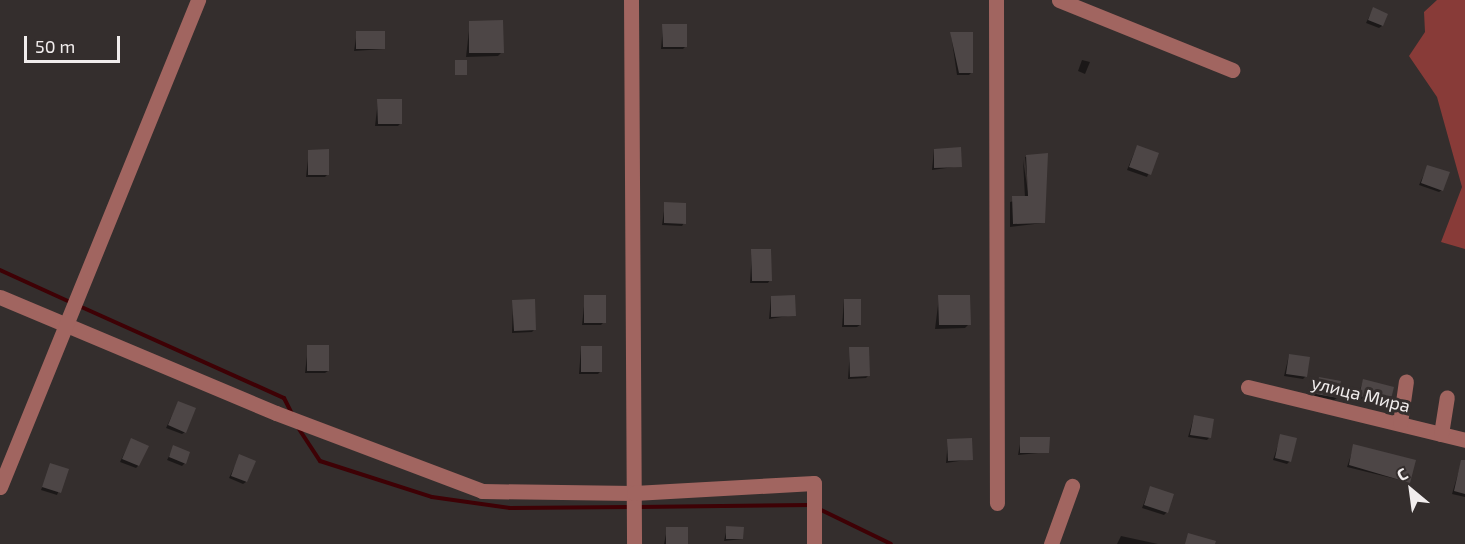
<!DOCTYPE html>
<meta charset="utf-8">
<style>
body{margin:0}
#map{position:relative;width:1465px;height:544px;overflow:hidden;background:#342e2d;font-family:"Exo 2",sans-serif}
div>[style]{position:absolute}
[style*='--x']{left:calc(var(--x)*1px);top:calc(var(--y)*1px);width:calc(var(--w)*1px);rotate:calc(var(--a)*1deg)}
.green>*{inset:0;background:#883b38}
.shadow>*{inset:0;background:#0007}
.stream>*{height:4px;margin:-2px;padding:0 2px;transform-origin:2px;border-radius:2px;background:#3e0105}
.building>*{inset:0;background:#4d4646}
.minor>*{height:15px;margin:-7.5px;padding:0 7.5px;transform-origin:7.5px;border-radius:7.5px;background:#a16560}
span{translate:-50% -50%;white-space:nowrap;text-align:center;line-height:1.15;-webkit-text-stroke:6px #342e2d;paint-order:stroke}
.street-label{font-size:18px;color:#f1eded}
.north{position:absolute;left:1381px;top:460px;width:60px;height:60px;-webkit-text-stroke:4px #342e2d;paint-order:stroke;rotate:331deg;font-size:16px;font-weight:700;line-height:24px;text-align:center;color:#f1eded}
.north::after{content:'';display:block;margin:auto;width:21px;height:27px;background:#f1eded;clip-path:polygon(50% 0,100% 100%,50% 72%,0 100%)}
.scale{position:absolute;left:24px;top:36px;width:96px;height:27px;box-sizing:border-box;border:3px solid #f1eded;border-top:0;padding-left:8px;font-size:18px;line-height:21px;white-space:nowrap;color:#f1eded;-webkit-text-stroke:4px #342e2d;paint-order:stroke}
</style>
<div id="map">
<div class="green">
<i style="clip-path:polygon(1437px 0,1465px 0,1465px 249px,1441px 242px,1462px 187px,1437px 97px,1409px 56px,1425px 32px,1424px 12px)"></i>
</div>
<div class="shadow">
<i style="clip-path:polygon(1373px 9px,1382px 26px,1379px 28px,1366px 23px)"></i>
<i style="clip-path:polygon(470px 22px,502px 52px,498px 56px,466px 57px)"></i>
<i style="clip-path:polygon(663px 26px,686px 46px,683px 49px,661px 49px)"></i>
<i style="clip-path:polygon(357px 32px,383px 49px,354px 51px)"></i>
<i style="clip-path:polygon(951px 34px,972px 72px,969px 75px,957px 75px)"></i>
<i style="clip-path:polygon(1082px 60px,1090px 62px,1085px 74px,1078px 71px)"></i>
<i style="clip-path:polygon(378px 101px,401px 123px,398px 126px,375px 126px)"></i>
<i style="clip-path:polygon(1137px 146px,1157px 154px,1147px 177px,1127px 170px)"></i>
<i style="clip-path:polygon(934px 150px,961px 166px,932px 170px)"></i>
<i style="clip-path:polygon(309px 151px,328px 174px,325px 177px,306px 177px)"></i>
<i style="clip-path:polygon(1047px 155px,1043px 223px,1010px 227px,1010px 202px,1025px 198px,1023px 160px,1030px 204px,1025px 157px)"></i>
<i style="clip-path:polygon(1428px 166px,1442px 190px,1439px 192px,1419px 185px)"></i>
<i style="clip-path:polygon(665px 204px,684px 223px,682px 226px,662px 225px)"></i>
<i style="clip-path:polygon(752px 251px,770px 280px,768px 283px,750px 283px)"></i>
<i style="clip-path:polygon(585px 297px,604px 322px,601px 325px,582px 325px)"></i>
<i style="clip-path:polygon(939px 297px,969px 324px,965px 328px,935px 329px)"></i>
<i style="clip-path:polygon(771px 298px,794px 315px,769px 319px)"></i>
<i style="clip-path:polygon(844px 300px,860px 325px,857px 327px,842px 327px)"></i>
<i style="clip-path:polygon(513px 301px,535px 329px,532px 332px,512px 333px)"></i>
<i style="clip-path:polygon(308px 347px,328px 371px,325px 373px,305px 373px)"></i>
<i style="clip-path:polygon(581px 348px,601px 371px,598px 374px,579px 374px)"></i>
<i style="clip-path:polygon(850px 349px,869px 375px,866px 378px,848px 379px)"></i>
<i style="clip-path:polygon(1289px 355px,1306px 376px,1303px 379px,1284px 376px)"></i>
<i style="clip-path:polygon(1320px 378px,1337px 398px,1334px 400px,1314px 396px)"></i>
<i style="clip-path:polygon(1363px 381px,1389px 403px,1357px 398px)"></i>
<i style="clip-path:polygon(178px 403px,185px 432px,182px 434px,166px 428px)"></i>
<i style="clip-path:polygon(1194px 417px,1209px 438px,1207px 440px,1188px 437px)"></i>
<i style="clip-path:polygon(1281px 436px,1290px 461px,1287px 464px,1273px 460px)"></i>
<i style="clip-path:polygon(1021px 439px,1048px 452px,1018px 455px)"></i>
<i style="clip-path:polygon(131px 440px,138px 466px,136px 468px,120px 462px)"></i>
<i style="clip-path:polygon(948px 440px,972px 459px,946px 463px)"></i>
<i style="clip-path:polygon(1354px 446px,1408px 482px,1347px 467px)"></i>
<i style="clip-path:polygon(174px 447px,185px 463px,182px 466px,167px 460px)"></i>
<i style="clip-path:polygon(240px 456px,246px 482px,243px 484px,229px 478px)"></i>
<i style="clip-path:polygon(51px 465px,67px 470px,57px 495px,41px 490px)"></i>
<i style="clip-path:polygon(1460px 467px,1465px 468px,1465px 497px,1452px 494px)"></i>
<i style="clip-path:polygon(1150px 488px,1167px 512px,1164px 515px,1142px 508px)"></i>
<i style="clip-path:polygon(727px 528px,742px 539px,724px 541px)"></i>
<i style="clip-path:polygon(667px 529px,686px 544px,664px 544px)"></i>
<i style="clip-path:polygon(1121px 536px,1158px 544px,1117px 544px)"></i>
</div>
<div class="stream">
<i style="--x:0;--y:270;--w:77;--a:24.6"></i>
<i style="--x:77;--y:305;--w:227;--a:24.2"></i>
<i style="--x:284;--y:398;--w:18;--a:63"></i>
<i style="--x:297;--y:426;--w:42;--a:56.7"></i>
<i style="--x:320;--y:461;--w:118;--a:17.8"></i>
<i style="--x:432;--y:497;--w:79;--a:8"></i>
<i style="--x:510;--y:508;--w:120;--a:-0.5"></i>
<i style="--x:638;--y:507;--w:172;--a:-0.7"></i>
<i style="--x:817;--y:508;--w:82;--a:25.9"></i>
</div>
<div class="building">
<i style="clip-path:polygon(1373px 7px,1388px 14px,1383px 26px,1368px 20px)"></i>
<i style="clip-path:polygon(503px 20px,504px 53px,469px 53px,469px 21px)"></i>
<i style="clip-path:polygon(662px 24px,687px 24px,687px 47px,663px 47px)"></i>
<i style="clip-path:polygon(356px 31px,385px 31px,385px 49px,356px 49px)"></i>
<i style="clip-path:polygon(950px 32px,973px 32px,973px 73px,959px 73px)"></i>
<i style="clip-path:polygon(455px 60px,467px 60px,467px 75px,455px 75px)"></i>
<i style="clip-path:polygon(377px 99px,402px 99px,402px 124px,378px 124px)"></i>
<i style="clip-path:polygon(1137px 145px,1159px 153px,1151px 175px,1129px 167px)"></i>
<i style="clip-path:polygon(961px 147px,962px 167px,934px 168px,934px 149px)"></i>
<i style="clip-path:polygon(329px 149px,329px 175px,308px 175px,308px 150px)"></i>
<i style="clip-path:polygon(1048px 153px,1045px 223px,1013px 224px,1012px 196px,1028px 196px,1026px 155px)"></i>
<i style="clip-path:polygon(1427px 165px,1450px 172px,1443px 191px,1421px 183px)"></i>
<i style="clip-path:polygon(664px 202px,686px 203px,686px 224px,664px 223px)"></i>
<i style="clip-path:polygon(751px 249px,771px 249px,772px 281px,752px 281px)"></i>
<i style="clip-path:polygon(584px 295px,606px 295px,606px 323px,584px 323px)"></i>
<i style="clip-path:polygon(795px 295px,796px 316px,771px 317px,771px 296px)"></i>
<i style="clip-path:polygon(938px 295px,970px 295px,971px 325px,939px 325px)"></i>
<i style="clip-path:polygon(535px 299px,536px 330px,514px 331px,512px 300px)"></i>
<i style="clip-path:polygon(844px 299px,861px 299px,861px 325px,844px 325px)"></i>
<i style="clip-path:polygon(307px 345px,329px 345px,329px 371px,307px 371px)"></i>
<i style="clip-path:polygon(581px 346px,602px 346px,602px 372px,581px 372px)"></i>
<i style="clip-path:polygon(849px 347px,869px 347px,870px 376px,850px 377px)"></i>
<i style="clip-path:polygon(1289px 354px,1310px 357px,1307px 377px,1286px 374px)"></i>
<i style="clip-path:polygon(1319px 377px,1341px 381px,1338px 398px,1316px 394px)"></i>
<i style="clip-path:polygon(1363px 379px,1394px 387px,1390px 403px,1359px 396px)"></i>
<i style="clip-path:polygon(178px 401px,196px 408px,186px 433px,168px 425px)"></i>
<i style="clip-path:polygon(1194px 415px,1214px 419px,1211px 438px,1190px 435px)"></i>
<i style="clip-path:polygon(1280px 434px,1297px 438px,1291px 462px,1275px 458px)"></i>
<i style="clip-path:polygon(1020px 437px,1050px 437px,1049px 453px,1020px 453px)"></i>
<i style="clip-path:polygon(131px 438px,149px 446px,139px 466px,122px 459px)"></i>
<i style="clip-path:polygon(972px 438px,973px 460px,948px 461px,947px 439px)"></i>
<i style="clip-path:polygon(1353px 444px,1416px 460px,1410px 483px,1349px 465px)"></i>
<i style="clip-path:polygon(173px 445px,190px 452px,186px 464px,169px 457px)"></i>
<i style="clip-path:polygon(239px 454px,256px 461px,247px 482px,231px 476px)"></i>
<i style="clip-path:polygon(1461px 460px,1465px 460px,1465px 494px,1454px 491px)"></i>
<i style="clip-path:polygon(50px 463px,69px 469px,61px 493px,42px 487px)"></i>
<i style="clip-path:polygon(1150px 486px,1174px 494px,1168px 513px,1144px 505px)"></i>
<i style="clip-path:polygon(726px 526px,744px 527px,743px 539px,726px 539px)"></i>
<i style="clip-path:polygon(666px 527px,688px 527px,688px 544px,666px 544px)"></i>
<i style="clip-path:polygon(1188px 533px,1216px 541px,1215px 544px,1185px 544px)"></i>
</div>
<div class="minor">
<i style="--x:631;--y:0;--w:544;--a:89.68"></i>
<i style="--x:996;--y:0;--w:503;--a:89.89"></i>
<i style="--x:1059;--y:0;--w:187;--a:22"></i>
<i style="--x:0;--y:297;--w:299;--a:22.8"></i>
<i style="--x:276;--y:413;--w:220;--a:20.7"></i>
<i style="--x:482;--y:491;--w:152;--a:0.8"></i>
<i style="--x:634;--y:493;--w:180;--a:-3.2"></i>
<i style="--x:814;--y:483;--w:61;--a:90"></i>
<i style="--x:1248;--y:387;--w:223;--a:13.7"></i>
<i style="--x:1400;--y:423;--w:42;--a:-81.9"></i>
<i style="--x:1441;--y:434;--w:37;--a:-81"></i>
<i style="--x:0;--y:487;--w:526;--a:-67.87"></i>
<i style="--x:1051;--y:544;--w:62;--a:-70.1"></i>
</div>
<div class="street-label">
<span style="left:1361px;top:394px;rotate:14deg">улица Мира</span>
</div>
<div class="north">С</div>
<div class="scale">50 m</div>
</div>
